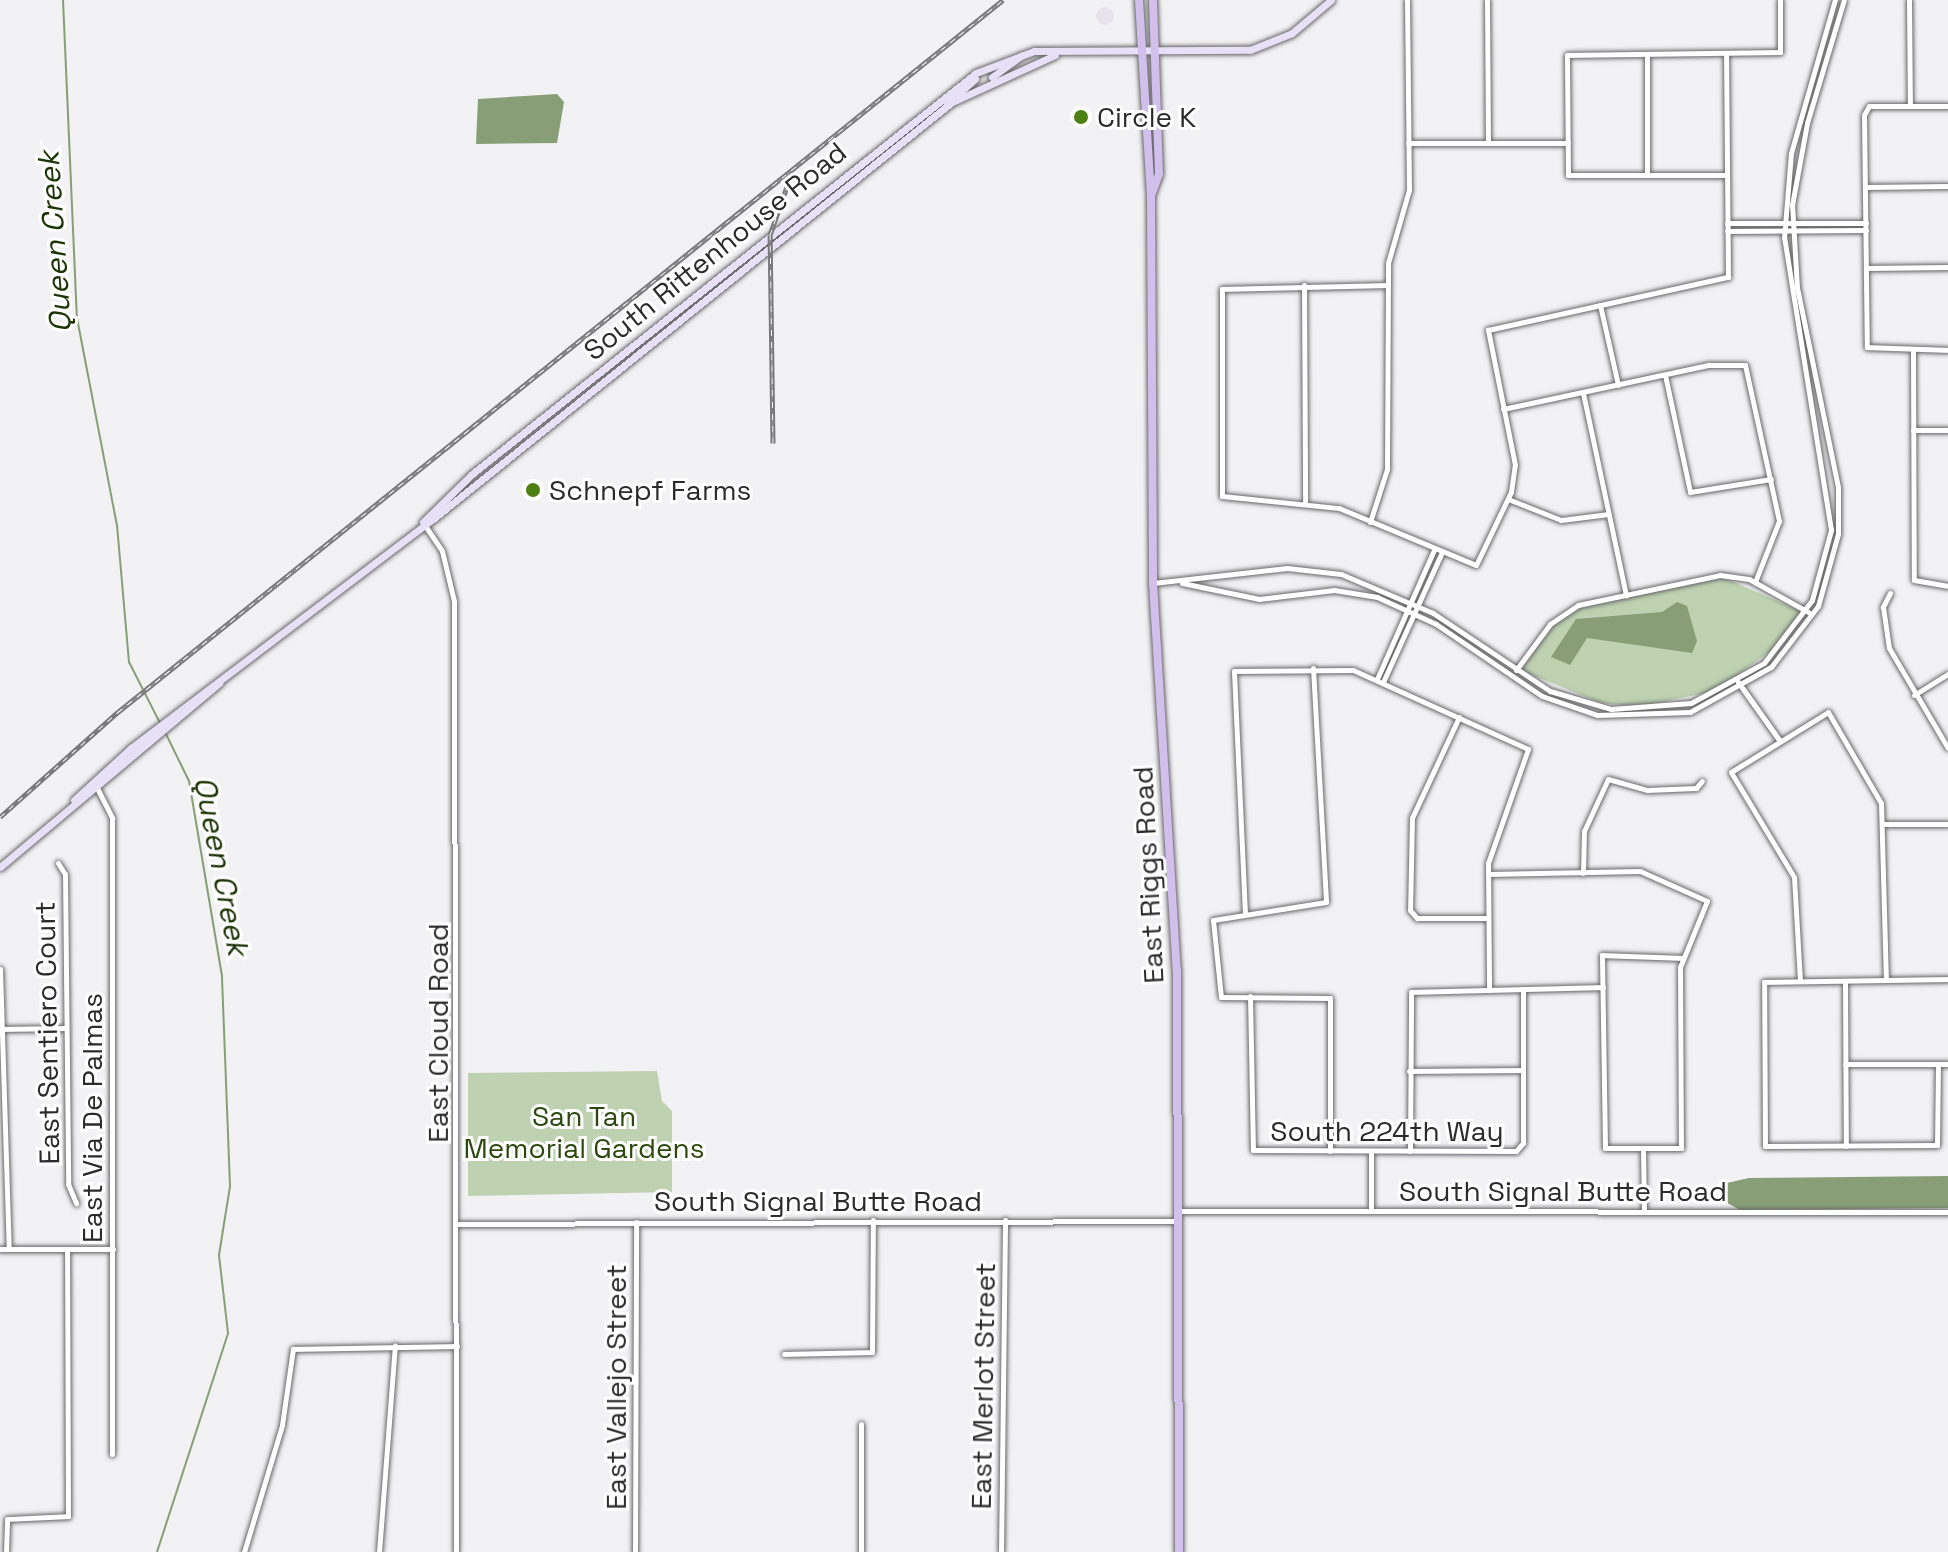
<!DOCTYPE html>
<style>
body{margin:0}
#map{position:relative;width:1948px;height:1552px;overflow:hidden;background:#f2f1f4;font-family:"Space Grotesk",sans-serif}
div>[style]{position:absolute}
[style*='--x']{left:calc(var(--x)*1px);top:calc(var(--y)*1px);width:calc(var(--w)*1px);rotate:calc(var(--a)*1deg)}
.built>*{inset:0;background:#e7e3ee}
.round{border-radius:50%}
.green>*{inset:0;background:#bed2b1}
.water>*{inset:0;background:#879e77}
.stream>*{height:2px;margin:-1px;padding:0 1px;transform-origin:1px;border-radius:1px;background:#879e77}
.roads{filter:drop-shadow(0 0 2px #68676a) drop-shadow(0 0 2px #68676a)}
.minor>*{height:5px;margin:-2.5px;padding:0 2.5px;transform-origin:2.5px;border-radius:2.5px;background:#fff}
.secondary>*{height:7px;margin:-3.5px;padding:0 3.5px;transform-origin:3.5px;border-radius:3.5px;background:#e8e0f6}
.primary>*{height:8px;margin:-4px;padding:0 4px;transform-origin:4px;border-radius:4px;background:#d1c0ec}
.rail>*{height:5px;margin-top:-2.5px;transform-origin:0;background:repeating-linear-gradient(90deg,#fff 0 6px,#7a797b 0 12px);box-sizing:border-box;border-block:2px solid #7a797b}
.dots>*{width:22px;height:22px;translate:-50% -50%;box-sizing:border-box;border:4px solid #fff;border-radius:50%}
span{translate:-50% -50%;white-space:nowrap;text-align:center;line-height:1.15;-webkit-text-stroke:6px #fff;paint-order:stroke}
.poi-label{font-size:28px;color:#2c2b2c}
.left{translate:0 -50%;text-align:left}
.street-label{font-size:28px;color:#2c2b2c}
.park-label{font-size:28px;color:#2b490e}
.water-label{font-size:30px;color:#1c3306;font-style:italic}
</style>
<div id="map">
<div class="built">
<i class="round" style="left:1096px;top:7px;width:18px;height:18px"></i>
</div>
<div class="green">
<i style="clip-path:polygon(1722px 577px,1803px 612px,1775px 648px,1715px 691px,1637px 707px,1601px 703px,1520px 670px,1553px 624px,1577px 608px)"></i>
<i style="clip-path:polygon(657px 1071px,662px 1101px,672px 1111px,672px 1192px,468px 1196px,468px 1073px)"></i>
</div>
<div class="water">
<i style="clip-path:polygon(557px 94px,564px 102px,557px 143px,476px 144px,478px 99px)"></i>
<i style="clip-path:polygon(1677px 602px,1687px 606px,1697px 641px,1692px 653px,1587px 638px,1570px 665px,1551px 657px,1576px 619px,1662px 612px)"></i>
<i style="clip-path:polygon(1948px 1176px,1948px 1208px,1740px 1210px,1720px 1199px,1727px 1183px,1749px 1178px)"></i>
</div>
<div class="stream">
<i style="--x:63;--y:0;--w:318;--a:87.5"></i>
<i style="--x:77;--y:318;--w:211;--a:79.1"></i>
<i style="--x:117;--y:525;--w:138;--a:85"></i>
<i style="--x:129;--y:662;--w:68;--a:63.1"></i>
<i style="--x:157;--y:1552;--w:230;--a:-72"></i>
<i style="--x:228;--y:1333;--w:79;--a:-96.6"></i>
<i style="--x:219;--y:1255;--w:70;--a:-80.9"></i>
<i style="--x:230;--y:1186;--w:210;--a:-92.2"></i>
<i style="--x:222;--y:976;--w:198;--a:-99.6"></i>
<i style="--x:189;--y:781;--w:55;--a:-116.1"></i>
</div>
<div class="roads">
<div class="minor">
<i style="--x:1487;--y:0;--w:142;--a:89.6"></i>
<i style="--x:1909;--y:0;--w:106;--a:89.5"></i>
<i style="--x:1948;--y:106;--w:79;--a:180"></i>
<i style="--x:1869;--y:106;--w:10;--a:119"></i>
<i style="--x:1864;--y:115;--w:232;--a:89.3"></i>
<i style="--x:1867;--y:347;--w:81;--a:2.1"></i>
<i style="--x:1408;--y:143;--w:160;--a:0"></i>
<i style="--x:1647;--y:175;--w:121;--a:-90"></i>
<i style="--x:1727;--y:175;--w:159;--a:180"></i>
<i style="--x:1568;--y:175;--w:120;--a:-90.5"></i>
<i style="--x:1567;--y:55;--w:213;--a:-0.8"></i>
<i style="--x:1780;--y:52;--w:52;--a:-90"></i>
<i style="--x:1865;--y:187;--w:83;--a:-0.7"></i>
<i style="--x:1727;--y:223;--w:139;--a:0"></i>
<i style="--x:1727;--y:231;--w:139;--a:-0.4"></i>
<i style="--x:1866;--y:268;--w:82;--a:-0.7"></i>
<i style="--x:1304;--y:285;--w:216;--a:89.7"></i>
<i style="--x:1387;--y:285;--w:165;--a:178.6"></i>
<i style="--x:1222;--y:289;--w:207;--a:90"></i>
<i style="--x:1222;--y:496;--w:118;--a:5.9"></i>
<i style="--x:1339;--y:508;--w:148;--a:22.6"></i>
<i style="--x:1476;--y:565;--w:81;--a:-64.4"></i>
<i style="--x:1511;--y:492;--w:27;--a:-82"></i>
<i style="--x:1515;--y:465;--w:138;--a:-101.3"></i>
<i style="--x:1488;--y:330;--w:246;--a:-12.5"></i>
<i style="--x:1728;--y:277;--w:224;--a:-90.5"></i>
<i style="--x:1600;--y:305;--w:82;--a:77.3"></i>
<i style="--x:1913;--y:350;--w:230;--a:89.8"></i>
<i style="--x:1914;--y:580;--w:35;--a:10"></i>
<i style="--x:1665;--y:375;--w:120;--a:77.9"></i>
<i style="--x:1690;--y:492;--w:82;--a:-9.1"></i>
<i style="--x:1583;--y:393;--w:207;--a:78"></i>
<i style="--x:1503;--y:409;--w:211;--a:-12.1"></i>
<i style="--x:1709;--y:365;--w:36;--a:0"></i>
<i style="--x:1745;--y:365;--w:160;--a:77.7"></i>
<i style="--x:1779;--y:521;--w:66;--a:111.5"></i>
<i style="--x:1913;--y:430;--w:35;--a:0"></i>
<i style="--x:1508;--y:499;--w:57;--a:21.6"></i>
<i style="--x:1561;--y:520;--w:48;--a:-7.1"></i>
<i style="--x:1370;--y:522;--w:56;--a:-72.2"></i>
<i style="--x:1387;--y:469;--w:206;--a:-89.7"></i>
<i style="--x:1388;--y:263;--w:76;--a:-74"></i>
<i style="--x:1409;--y:190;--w:190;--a:-90.6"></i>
<i style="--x:424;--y:524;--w:32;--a:56"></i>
<i style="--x:442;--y:551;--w:51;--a:76.5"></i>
<i style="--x:454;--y:601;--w:951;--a:89.88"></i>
<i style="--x:1153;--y:583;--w:135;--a:-6.4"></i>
<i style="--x:1287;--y:568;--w:54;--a:6.3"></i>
<i style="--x:1341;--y:574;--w:100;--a:23"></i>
<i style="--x:1433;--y:613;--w:141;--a:33.7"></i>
<i style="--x:1550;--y:691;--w:64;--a:16.4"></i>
<i style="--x:1611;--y:709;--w:80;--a:-4.3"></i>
<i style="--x:1691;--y:703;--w:83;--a:-28.7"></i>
<i style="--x:1764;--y:663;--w:79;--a:-52.7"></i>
<i style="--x:1812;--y:600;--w:73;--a:-74.8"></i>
<i style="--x:1831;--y:530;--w:296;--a:-99.1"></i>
<i style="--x:1784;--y:238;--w:85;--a:-85.3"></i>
<i style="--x:1791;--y:153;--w:159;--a:-74"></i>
<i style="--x:1182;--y:583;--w:79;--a:11.7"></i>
<i style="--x:1259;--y:599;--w:76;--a:-6.8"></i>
<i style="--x:1334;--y:590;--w:44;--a:9.2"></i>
<i style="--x:1377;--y:597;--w:65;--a:24.6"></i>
<i style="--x:1436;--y:624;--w:128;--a:34.2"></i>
<i style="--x:1542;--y:696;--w:58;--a:19.1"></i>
<i style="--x:1597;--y:715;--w:93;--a:-1.8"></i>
<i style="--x:1690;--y:712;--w:93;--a:-29.1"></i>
<i style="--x:1771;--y:667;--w:77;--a:-52.4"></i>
<i style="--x:1818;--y:606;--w:75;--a:-74.5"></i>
<i style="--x:1838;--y:534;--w:47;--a:-90"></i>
<i style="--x:1838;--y:487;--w:203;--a:-101.6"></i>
<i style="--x:1797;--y:288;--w:83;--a:-93.4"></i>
<i style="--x:1792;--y:205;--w:83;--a:-79.6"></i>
<i style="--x:1807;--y:123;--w:128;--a:-73.3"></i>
<i style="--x:1890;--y:593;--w:16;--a:117"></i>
<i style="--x:1883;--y:607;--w:41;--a:81.7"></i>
<i style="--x:1889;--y:648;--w:116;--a:59.5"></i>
<i style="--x:1313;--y:668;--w:234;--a:86.8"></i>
<i style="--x:1326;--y:902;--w:114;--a:170.9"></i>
<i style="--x:1213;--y:920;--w:77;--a:84.1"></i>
<i style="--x:1221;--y:997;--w:109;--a:0.5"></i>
<i style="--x:1330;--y:998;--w:153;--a:90"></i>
<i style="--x:1516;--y:670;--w:57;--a:-53.5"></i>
<i style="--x:1550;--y:624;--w:34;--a:-34"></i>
<i style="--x:1578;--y:605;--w:145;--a:-11.9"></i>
<i style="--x:1720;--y:575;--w:29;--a:8"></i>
<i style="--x:1749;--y:579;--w:68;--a:29.2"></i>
<i style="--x:1377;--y:679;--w:141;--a:-66.2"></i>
<i style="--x:1383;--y:682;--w:141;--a:-65.6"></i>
<i style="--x:1738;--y:682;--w:72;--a:54.6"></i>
<i style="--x:1743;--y:689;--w:64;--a:54.6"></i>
<i style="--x:1914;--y:695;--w:40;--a:-32"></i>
<i style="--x:1459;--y:717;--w:111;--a:115"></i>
<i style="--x:1412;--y:818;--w:92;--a:91.2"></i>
<i style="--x:1410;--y:910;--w:11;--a:49"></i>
<i style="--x:1417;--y:918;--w:71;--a:0"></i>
<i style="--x:96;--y:786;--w:36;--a:63"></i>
<i style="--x:112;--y:818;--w:636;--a:90"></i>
<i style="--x:1884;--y:824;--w:64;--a:0"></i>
<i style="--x:58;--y:863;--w:13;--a:58"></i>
<i style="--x:65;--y:874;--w:310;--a:89.4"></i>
<i style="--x:68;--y:1184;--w:21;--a:67"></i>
<i style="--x:1583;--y:873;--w:42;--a:-88.6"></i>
<i style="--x:1584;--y:831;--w:57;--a:-65.2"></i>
<i style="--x:1608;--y:779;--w:41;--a:15.8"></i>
<i style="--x:1647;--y:790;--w:49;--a:-2.3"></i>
<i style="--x:1696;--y:788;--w:9;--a:-49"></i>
<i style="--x:1488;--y:874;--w:152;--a:-1.1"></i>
<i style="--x:1640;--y:871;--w:73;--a:24.1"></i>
<i style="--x:1707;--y:901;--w:71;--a:112.2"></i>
<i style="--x:1680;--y:967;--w:181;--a:89.7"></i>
<i style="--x:1681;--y:1148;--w:76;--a:180"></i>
<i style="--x:1605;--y:1148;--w:193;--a:-90.9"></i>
<i style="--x:1602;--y:955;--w:80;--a:2.1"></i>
<i style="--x:1245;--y:914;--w:243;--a:-92.6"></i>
<i style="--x:1234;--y:671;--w:119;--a:-0.5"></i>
<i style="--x:1353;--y:670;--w:192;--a:24.3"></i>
<i style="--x:1528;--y:749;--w:121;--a:109.3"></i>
<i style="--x:1488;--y:863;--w:126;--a:89.5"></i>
<i style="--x:0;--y:969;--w:280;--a:88.2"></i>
<i style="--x:1800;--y:981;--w:104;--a:-93.3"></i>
<i style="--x:1794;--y:877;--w:122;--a:-121"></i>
<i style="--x:1731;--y:772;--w:114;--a:-31.7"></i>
<i style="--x:1828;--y:712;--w:105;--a:59.8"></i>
<i style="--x:1881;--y:803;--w:177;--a:88.4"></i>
<i style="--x:1845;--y:981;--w:165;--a:89.7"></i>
<i style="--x:1250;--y:996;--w:154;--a:88.9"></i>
<i style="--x:1253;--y:1150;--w:263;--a:0.2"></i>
<i style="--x:1516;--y:1151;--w:11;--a:-49"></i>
<i style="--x:1523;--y:1143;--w:154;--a:-90"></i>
<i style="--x:0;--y:1029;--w:66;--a:-0.9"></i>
<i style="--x:1845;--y:1064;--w:103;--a:0"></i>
<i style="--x:1938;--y:1064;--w:81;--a:90.7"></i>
<i style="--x:1937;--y:1145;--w:172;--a:179.7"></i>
<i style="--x:1765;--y:1146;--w:164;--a:-90.3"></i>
<i style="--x:1764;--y:982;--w:184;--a:-0.9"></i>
<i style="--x:1409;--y:1071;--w:114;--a:-0.5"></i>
<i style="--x:1643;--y:1148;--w:63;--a:89.1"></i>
<i style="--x:1410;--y:1151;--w:159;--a:-89.6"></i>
<i style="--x:1411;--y:992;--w:192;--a:-1.5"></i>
<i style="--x:1371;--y:1152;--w:59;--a:90"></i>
<i style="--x:1178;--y:1211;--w:770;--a:0.07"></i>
<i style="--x:458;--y:1224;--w:720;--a:-0.24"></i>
<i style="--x:0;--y:1249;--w:113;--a:0"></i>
<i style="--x:784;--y:1354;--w:88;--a:-1.3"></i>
<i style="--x:872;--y:1352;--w:132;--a:-89.6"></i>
<i style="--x:6;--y:1552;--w:33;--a:-88"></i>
<i style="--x:7;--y:1519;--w:61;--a:-2.8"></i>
<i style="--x:68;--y:1516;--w:267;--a:-90.2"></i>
<i style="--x:244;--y:1552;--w:133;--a:-73.3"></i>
<i style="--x:282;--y:1425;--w:77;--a:-81.8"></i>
<i style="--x:293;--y:1349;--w:164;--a:-1"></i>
<i style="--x:379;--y:1552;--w:207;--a:-85.6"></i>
<i style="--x:635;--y:1552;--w:330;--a:-89.8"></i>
<i style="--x:861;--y:1552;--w:128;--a:-90"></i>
<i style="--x:1001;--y:1552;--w:332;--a:-89.3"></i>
</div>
<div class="secondary">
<i style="--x:992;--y:77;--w:37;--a:-36"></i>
<i style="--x:947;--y:104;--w:38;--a:-42"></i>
<i style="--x:423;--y:522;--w:69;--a:-44.4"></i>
<i style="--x:472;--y:474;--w:644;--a:-38.51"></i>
<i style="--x:976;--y:73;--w:62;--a:-20.8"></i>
<i style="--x:1034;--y:51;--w:216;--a:-0.3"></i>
<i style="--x:1250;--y:50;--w:45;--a:-22"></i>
<i style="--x:1292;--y:33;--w:51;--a:-40.2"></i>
<i style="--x:74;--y:800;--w:77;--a:-42.4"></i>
<i style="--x:131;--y:748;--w:379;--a:-37.2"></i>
<i style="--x:433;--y:519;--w:666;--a:-38.78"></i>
<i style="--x:952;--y:102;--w:113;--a:-24.5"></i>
<i style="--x:0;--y:867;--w:286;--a:-40"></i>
</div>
<div class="primary">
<i style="--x:1139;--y:0;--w:196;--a:86.5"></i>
<i style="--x:1151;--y:196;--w:387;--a:89.7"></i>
<i style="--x:1153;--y:583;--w:388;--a:86.5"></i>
<i style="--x:1177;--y:970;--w:582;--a:89.8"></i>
<i style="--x:1151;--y:196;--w:23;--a:-70"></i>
<i style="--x:1159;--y:174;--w:174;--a:-92"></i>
</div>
</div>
<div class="rail">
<i style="--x:773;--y:443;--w:208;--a:-90.8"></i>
<i style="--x:770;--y:235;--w:60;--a:-70.7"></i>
<i style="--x:0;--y:817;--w:158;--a:-41.7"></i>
<i style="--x:118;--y:712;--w:1136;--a:-38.82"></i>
</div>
<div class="dots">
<i style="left:1081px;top:117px;background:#4d8013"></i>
<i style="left:533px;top:490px;background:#4d8013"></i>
</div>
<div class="poi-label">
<span class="left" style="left:1097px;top:117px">Circle K</span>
<span class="left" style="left:549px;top:490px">Schnepf Farms</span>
</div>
<div class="street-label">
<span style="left:715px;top:251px;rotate:-39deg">South Rittenhouse Road</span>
<span style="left:1148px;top:875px;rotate:-93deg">East Riggs Road</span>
<span style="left:47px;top:1033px;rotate:-91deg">East Sentiero Court</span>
<span style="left:438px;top:1033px;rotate:-90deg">East Cloud Road</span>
<span style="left:92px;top:1118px;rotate:-90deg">East Via De Palmas</span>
<span style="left:1387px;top:1131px">South 224th Way</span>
<span style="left:1563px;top:1191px">South Signal Butte Road</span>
<span style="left:818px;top:1201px">South Signal Butte Road</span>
<span style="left:983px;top:1386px;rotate:-89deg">East Merlot Street</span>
<span style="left:616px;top:1387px;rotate:-90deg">East Vallejo Street</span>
</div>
<div class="park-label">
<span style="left:584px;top:1132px">San Tan<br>Memorial Gardens</span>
</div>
<div class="water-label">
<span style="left:55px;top:242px;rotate:-94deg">Queen Creek</span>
<span style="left:221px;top:866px;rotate:79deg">Queen Creek</span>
</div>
</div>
